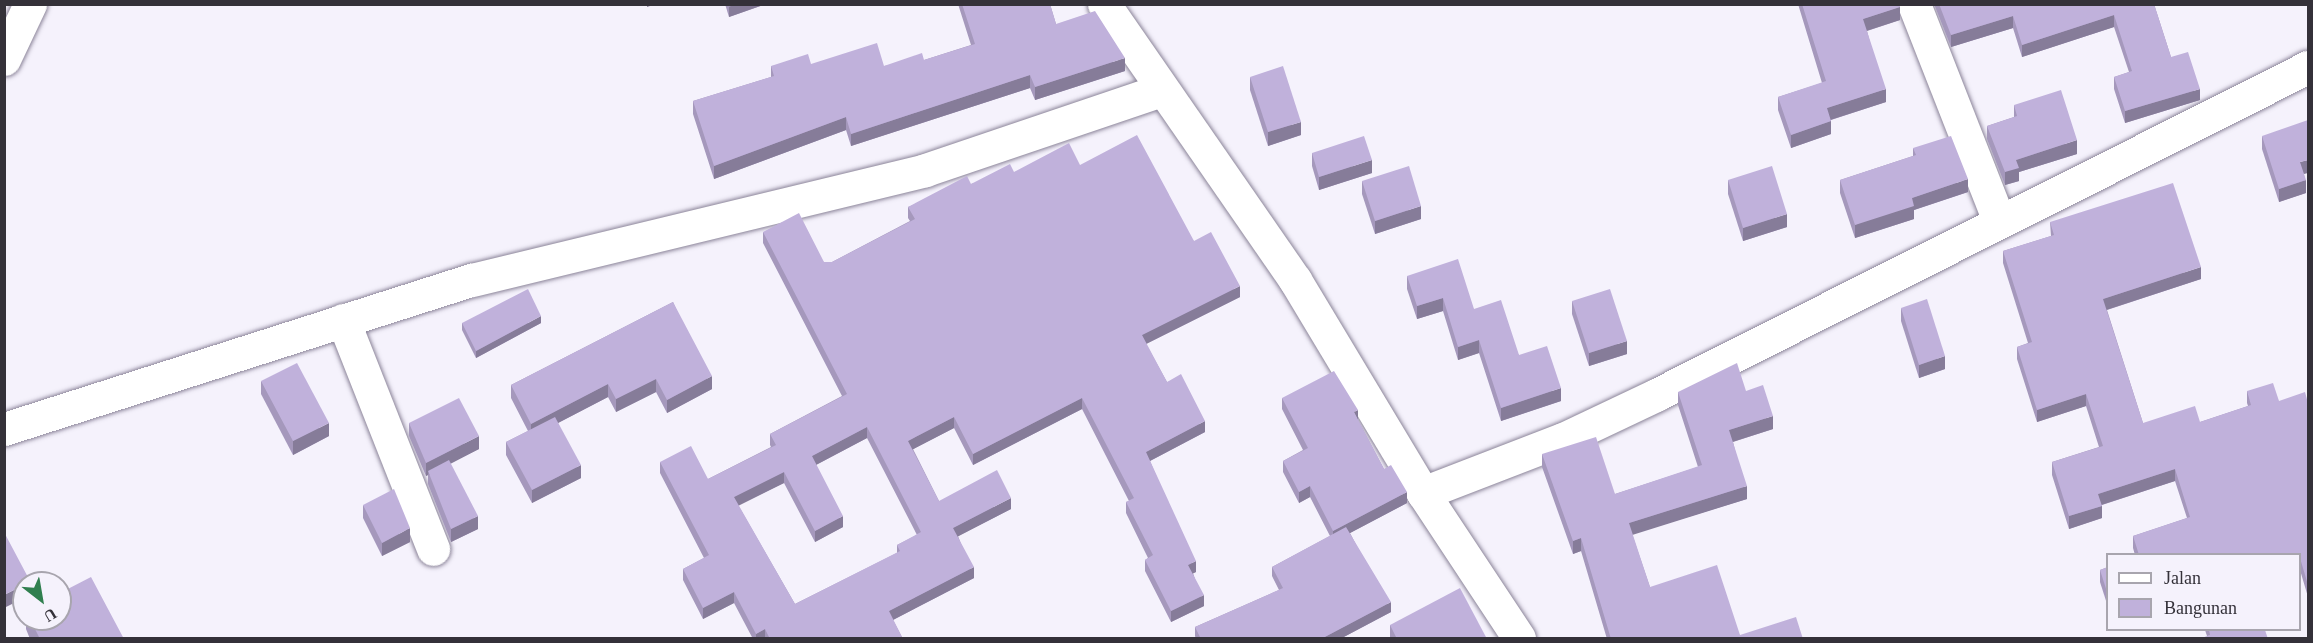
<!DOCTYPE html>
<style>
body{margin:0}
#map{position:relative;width:2313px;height:643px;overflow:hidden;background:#f5f2fc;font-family:"Times New Roman",serif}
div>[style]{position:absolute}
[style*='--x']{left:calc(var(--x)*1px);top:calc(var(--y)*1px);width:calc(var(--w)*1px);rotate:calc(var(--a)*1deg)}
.roads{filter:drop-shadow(0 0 2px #8b8499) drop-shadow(0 0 2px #8b8499)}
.minor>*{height:33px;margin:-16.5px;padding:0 16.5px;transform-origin:16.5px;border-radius:16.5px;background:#fff}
.major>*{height:33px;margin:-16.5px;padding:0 16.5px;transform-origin:16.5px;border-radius:16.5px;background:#fff}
.wall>*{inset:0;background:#a598bc}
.shaded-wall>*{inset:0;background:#867c99}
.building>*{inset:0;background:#c0b1db}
span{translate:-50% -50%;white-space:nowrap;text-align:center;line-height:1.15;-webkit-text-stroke:4.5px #f5f2fc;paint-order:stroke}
.frame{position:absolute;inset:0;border:6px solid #343139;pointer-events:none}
.legend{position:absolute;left:2106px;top:553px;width:195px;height:78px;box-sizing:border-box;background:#f5f2fc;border:2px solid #a8a5ae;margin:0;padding:8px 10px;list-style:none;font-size:18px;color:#343139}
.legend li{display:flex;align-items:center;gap:12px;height:30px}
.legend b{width:30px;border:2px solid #a8a5ae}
.north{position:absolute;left:12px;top:571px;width:60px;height:60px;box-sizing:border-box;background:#f5f2fc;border:2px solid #a8a5ae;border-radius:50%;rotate:149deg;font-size:16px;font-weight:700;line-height:24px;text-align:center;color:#343139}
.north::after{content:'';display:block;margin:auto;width:21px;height:27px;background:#307f4f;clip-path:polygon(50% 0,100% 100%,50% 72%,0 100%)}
</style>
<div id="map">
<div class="roads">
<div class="minor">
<i style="--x:1104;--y:4;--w:336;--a:55.3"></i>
<i style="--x:1295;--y:280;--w:249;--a:59"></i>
<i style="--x:1423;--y:493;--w:174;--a:56.5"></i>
<i style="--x:1914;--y:4;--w:230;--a:68.6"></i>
<i style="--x:343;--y:320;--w:246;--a:68.5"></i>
<i style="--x:4;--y:429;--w:491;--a:-17.7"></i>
<i style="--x:472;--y:280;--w:466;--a:-13.6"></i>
<i style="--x:925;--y:170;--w:250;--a:-18.7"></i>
<i style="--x:1423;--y:493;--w:150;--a:-21.1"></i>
<i style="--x:1563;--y:439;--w:103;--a:-25.3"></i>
<i style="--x:1656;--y:395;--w:730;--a:-26.71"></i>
</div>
<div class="major">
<i style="--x:4;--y:59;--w:61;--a:-64.7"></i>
</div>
</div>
<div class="wall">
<i style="clip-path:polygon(725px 4px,766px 4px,729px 17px)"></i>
<i style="clip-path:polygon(958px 4px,1050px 4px,1056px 24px,1125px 71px,1035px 100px,1030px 88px,851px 146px,846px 130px,714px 179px,693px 114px,693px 101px,771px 77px,771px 66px,811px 64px,884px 66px,924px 60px,971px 45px)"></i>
<i style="clip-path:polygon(1798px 4px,1900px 4px,1900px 20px,1867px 31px,1886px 102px,1831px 120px,1831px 134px,1791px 148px,1778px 110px,1778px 97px,1822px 83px)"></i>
<i style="clip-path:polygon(1934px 4px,2154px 4px,2171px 57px,2200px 100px,2125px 123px,2114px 89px,2114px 77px,2129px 72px,2114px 27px,2022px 57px,2013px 28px,1951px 47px)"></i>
<i style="clip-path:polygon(1250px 77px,1301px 135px,1268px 146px,1250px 90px)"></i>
<i style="clip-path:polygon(2014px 105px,2077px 154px,2019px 172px,2019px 181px,2005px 185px,1987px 139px,1987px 126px,2014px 117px)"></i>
<i style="clip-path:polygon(2262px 136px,2304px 174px,2306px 193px,2279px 202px,2262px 149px)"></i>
<i style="clip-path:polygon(1913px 148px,1968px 192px,1914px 210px,1914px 219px,1855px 238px,1840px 193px,1840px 180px,1913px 156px)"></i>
<i style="clip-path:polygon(1312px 153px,1372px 173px,1319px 190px,1312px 166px)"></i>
<i style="clip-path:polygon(evenodd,1080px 165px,1194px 241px,1240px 297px,1146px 344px,1167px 382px,1205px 432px,1150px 461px,1196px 572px,1193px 573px,1204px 606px,1171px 622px,1145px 571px,1145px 560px,1148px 558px,1126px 513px,1126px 502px,1129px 501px,1082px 409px,973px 465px,954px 428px,913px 449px,939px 501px,1011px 509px,958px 536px,974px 578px,893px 620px,903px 639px,753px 639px,734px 603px,703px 619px,683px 580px,683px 569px,704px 558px,660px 473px,660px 462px,708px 479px,771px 447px,770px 445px,770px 434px,842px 396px,763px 243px,763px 232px,824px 262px,832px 262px,910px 221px,908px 218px,908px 207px,971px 184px,1014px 172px,1080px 165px,867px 438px,917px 535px,897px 545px,897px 553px,795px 604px,738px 505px,784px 483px,815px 542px,843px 527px,816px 465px,867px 438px)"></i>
<i style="clip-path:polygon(1728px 180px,1787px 227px,1743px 241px,1728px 194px)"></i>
<i style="clip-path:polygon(1362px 181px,1421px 219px,1375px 234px,1362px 194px)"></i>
<i style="clip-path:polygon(2050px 222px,2201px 279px,2107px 310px,2143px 423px,2200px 422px,2248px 406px,2247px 403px,2247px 391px,2279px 401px,2308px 403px,2308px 597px,2300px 570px,2300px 555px,2135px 555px,2133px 548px,2133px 536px,2187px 518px,2175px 481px,2102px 505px,2102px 518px,2069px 529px,2052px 475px,2052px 462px,2099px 447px,2086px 406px,2037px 422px,2017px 359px,2017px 347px,2028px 343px,2003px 263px,2003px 251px,2051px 236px)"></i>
<i style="clip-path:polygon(1407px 276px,1474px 309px,1519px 355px,1561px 401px,1501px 421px,1479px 353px,1458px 360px,1443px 311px,1417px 319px,1407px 289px)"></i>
<i style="clip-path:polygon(1572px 301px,1627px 354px,1589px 366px,1572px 314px)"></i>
<i style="clip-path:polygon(673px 302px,712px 389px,667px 413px,656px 392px,616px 412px,608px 397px,558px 423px,581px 478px,532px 503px,506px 455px,506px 442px,528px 431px,511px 398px,511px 385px)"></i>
<i style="clip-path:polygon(1901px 308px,1945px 369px,1919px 378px,1901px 321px)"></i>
<i style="clip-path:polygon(462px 323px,541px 323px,476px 358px,462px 330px)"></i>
<i style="clip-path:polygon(261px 381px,329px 436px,293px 455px,261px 394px)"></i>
<i style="clip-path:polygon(1746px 391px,1773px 429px,1733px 442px,1747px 499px,1632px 534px,1650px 587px,1740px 635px,1803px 639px,1607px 639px,1581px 551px,1573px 554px,1542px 467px,1542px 454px,1615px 494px,1698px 467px,1678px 405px,1678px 392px)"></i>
<i style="clip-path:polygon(1282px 398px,1358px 420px,1384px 469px,1407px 503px,1350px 533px,1391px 612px,1340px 639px,1196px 639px,1195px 636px,1195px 627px,1279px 590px,1272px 576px,1272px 567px,1330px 536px,1310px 497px,1299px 503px,1283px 472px,1283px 461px,1303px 450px,1282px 409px)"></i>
<i style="clip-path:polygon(409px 423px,479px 449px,450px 463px,478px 529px,451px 542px,428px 484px,428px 475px,426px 476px,409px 436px)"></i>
<i style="clip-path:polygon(363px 505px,410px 542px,382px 556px,363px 518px)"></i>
<i style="clip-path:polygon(2108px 567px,2108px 607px,2100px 582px,2100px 570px)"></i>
<i style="clip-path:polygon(26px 619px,60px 619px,124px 639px,30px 639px,26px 629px)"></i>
<i style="clip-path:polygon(1390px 625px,1487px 639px,1391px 639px,1390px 637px)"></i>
<i style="clip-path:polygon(2205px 630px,2265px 630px,2207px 636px)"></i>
</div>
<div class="shaded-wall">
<i style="clip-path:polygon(647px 4px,656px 4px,647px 7px)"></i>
<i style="clip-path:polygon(735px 4px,766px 4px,729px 17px,729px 7px)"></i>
<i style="clip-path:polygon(1900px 7px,1900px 20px,1863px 32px,1863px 19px)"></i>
<i style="clip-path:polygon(2114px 15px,2114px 27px,2022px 57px,2022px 45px)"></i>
<i style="clip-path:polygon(2013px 16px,2013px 28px,1951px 47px,1951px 35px)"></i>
<i style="clip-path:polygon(1125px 58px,1125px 71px,1035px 100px,1035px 87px)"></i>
<i style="clip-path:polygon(1030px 75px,1030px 88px,851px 146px,851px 134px)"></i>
<i style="clip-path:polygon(1886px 89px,1886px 102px,1827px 121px,1827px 108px)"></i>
<i style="clip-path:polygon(2200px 89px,2200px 100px,2125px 123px,2125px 111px)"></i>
<i style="clip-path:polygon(846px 117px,846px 130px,714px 179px,714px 166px)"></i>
<i style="clip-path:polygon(1831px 121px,1831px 134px,1791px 148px,1791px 135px)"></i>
<i style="clip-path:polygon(1301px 122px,1301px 135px,1268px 146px,1268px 132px)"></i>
<i style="clip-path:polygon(2077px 140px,2077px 154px,2019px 172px,2019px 181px,2005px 185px,2005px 172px,2016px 160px)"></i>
<i style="clip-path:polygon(1372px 160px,1372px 173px,1319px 190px,1319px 177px)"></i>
<i style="clip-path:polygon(2308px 160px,2308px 173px,2300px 175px,2300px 162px)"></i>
<i style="clip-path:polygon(1968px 179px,1968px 192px,1914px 210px,1914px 219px,1855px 238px,1855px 225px,1912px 198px)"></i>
<i style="clip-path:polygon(2306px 180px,2306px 193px,2279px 202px,2279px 189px)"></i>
<i style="clip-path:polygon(1421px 206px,1421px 219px,1375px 234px,1375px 221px)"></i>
<i style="clip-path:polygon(1787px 214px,1787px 227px,1743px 241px,1743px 228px)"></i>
<i style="clip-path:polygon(2201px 267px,2201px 279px,2103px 311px,2103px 299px)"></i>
<i style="clip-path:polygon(1240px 286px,1240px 297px,1142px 346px,1142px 335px)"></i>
<i style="clip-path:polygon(1443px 298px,1443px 311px,1417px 319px,1417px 306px)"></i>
<i style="clip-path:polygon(541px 316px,541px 323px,476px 358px,476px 351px)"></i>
<i style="clip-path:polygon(1479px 340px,1479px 353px,1458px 360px,1458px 347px)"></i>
<i style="clip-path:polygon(1627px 341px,1627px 354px,1589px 366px,1589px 353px)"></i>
<i style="clip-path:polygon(1945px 356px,1945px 369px,1919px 378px,1919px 365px)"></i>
<i style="clip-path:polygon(712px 376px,712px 389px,667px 413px,667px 400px)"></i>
<i style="clip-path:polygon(656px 379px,656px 392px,616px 412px,616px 399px)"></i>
<i style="clip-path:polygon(608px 384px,608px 397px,531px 437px,531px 424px)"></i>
<i style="clip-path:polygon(1561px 388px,1561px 401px,1501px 421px,1501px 408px)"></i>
<i style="clip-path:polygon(2086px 394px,2086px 406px,2037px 422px,2037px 410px)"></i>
<i style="clip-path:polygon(1082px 398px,1082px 409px,973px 465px,973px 454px)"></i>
<i style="clip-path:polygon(1358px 410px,1358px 421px,1354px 412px)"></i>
<i style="clip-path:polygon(1773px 416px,1773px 429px,1729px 443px,1729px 430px)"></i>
<i style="clip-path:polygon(954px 417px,954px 428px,908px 452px,908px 441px)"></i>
<i style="clip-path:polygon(1205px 421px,1205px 432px,1146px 463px,1146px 452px)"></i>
<i style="clip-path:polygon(329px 423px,329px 436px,293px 455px,293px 441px)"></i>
<i style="clip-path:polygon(867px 427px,867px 438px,812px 467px,812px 456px)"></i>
<i style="clip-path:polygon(479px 436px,479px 449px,429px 475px,428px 471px,428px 475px,426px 476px,426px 463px)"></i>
<i style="clip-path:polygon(581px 465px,581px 478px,532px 503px,532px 490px)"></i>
<i style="clip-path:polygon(2175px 469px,2175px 481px,2098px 506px,2098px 494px)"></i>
<i style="clip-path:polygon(784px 472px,784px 483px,734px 508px,734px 497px)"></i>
<i style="clip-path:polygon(1310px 486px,1310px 497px,1299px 503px,1299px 492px)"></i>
<i style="clip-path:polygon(1747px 486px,1747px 499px,1629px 536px,1629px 523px)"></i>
<i style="clip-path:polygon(1407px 492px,1407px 503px,1333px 542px,1333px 531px)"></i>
<i style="clip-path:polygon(1011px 498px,1011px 509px,953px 539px,953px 528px)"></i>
<i style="clip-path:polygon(2102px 506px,2102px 518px,2069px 529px,2069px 516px)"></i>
<i style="clip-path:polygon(478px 516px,478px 529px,451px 542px,451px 529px)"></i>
<i style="clip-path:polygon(843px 516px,843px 527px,815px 542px,815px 531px)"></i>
<i style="clip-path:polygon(410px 528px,410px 542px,382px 556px,382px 543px)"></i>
<i style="clip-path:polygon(1581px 538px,1581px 551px,1573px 554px,1573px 541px)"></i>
<i style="clip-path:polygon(1196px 561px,1196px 572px,1188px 576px,1188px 565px)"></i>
<i style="clip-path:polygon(974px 567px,974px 578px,889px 622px,889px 611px)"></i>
<i style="clip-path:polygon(24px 585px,24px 598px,4px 608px,4px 595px)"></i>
<i style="clip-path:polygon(734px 592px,734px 603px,703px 619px,703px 608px)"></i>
<i style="clip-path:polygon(1204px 595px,1204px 606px,1171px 622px,1171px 611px)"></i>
<i style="clip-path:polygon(1391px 602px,1391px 612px,1340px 639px,1321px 639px)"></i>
<i style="clip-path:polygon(765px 629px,765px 639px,756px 639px,756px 634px)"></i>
</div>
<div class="building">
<i style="clip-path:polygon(962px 4px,1050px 4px,1056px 24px,1095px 11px,1125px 58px,1035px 87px,1030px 75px,851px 134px,846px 117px,714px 166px,693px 101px,774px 76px,771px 66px,808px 54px,811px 64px,877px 43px,884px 66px,922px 53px,924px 60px,975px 44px)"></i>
<i style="clip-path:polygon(1802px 4px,1900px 4px,1900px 7px,1863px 19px,1886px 89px,1827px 108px,1831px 121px,1791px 135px,1778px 97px,1826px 81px)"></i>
<i style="clip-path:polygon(1939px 4px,2154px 4px,2171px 57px,2188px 52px,2200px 89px,2125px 111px,2114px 77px,2132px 71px,2114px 15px,2022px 45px,2013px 16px,1951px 35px)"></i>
<i style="clip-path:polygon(1283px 66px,1301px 122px,1268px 132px,1250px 77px)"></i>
<i style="clip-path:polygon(2061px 90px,2077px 140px,2016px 160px,2019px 168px,2005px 172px,1987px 126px,2017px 116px,2014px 105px)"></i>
<i style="clip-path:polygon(2308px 120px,2308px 160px,2300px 162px,2306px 180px,2279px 189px,2262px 136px)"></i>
<i style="clip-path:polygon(evenodd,1137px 135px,1194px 241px,1211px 232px,1240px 286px,1142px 335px,1167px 382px,1181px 374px,1205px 421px,1146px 452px,1196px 561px,1188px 565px,1204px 595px,1171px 611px,1145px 560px,1153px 555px,1126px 502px,1134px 498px,1082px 398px,973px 454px,954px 417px,908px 441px,939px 501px,997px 470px,1011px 498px,953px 528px,974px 567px,889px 611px,903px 639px,770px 639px,765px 629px,756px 634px,734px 592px,703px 608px,683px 569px,709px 555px,660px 462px,691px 446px,708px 479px,776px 445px,770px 434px,847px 394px,763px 232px,799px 213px,824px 262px,832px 262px,915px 219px,908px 207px,967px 176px,971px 184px,1010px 164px,1014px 172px,1069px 143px,1080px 165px,1137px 135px,867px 427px,921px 532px,897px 545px,900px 551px,795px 604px,734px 497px,784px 472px,815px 531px,843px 516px,812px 456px,867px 427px)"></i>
<i style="clip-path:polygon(1364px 136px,1372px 160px,1319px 177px,1312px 153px)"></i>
<i style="clip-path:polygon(1951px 136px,1968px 179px,1912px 198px,1914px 206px,1855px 225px,1840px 180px,1916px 155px,1913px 148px)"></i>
<i style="clip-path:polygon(1409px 166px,1421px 206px,1375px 221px,1362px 181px)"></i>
<i style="clip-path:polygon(1772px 166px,1787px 214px,1743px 228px,1728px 180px)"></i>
<i style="clip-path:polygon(2173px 183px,2201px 267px,2103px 299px,2143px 423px,2195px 406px,2200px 422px,2251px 405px,2247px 391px,2273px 383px,2279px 401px,2305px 392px,2308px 403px,2308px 585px,2300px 558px,2300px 555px,2139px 555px,2133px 536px,2190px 517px,2175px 469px,2098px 494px,2102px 506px,2069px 516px,2052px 462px,2103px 446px,2086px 394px,2037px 410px,2017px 347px,2032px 342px,2003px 251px,2054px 235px,2050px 222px)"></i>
<i style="clip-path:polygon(1458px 259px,1474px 309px,1501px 300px,1519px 355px,1547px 346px,1561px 388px,1501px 408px,1479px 340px,1458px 347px,1443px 298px,1417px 306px,1407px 276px)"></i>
<i style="clip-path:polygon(528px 289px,541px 316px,476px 351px,462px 323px)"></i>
<i style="clip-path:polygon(1610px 289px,1627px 341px,1589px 353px,1572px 301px)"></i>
<i style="clip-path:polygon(1927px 299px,1945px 356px,1919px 365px,1901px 308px)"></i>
<i style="clip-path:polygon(673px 302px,712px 376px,667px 400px,656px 379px,616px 399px,608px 384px,531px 424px,511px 385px)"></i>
<i style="clip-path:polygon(297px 363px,329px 423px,293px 441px,261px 381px)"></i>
<i style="clip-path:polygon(1737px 363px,1746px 391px,1763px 385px,1773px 416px,1729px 430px,1747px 486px,1629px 523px,1650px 587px,1717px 565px,1740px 635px,1796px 617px,1803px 639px,1611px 639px,1581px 538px,1573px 541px,1542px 454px,1596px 437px,1615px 494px,1702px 465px,1678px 392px)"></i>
<i style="clip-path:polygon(1334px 371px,1358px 410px,1354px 412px,1384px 469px,1391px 465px,1407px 492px,1333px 531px,1310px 486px,1299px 492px,1283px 461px,1308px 448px,1282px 398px)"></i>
<i style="clip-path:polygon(459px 398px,479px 436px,426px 463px,409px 423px)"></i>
<i style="clip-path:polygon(555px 417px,581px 465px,532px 490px,506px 442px)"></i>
<i style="clip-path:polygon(449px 460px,478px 516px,451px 529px,428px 471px)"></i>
<i style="clip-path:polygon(394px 489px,410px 528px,382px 543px,363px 505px)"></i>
<i style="clip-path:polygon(1346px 527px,1391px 602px,1321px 639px,1201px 639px,1195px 627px,1283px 588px,1272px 567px)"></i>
<i style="clip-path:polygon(4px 532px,30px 581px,27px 583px,24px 583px,24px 585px,4px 595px)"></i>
<i style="clip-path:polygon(2108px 567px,2108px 595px,2100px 570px)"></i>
<i style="clip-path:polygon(91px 577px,124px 639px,40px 639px,30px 619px,60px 619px,60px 593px)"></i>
<i style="clip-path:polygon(1460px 588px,1487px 639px,1397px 639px,1390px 625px)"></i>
<i style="clip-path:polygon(2209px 630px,2265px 630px,2268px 639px,2199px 639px,2210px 635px)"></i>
</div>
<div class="frame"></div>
<ul class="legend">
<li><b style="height:8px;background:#fff"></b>Jalan</li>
<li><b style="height:16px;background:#c0b1db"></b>Bangunan</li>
</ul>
<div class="north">U</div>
</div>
